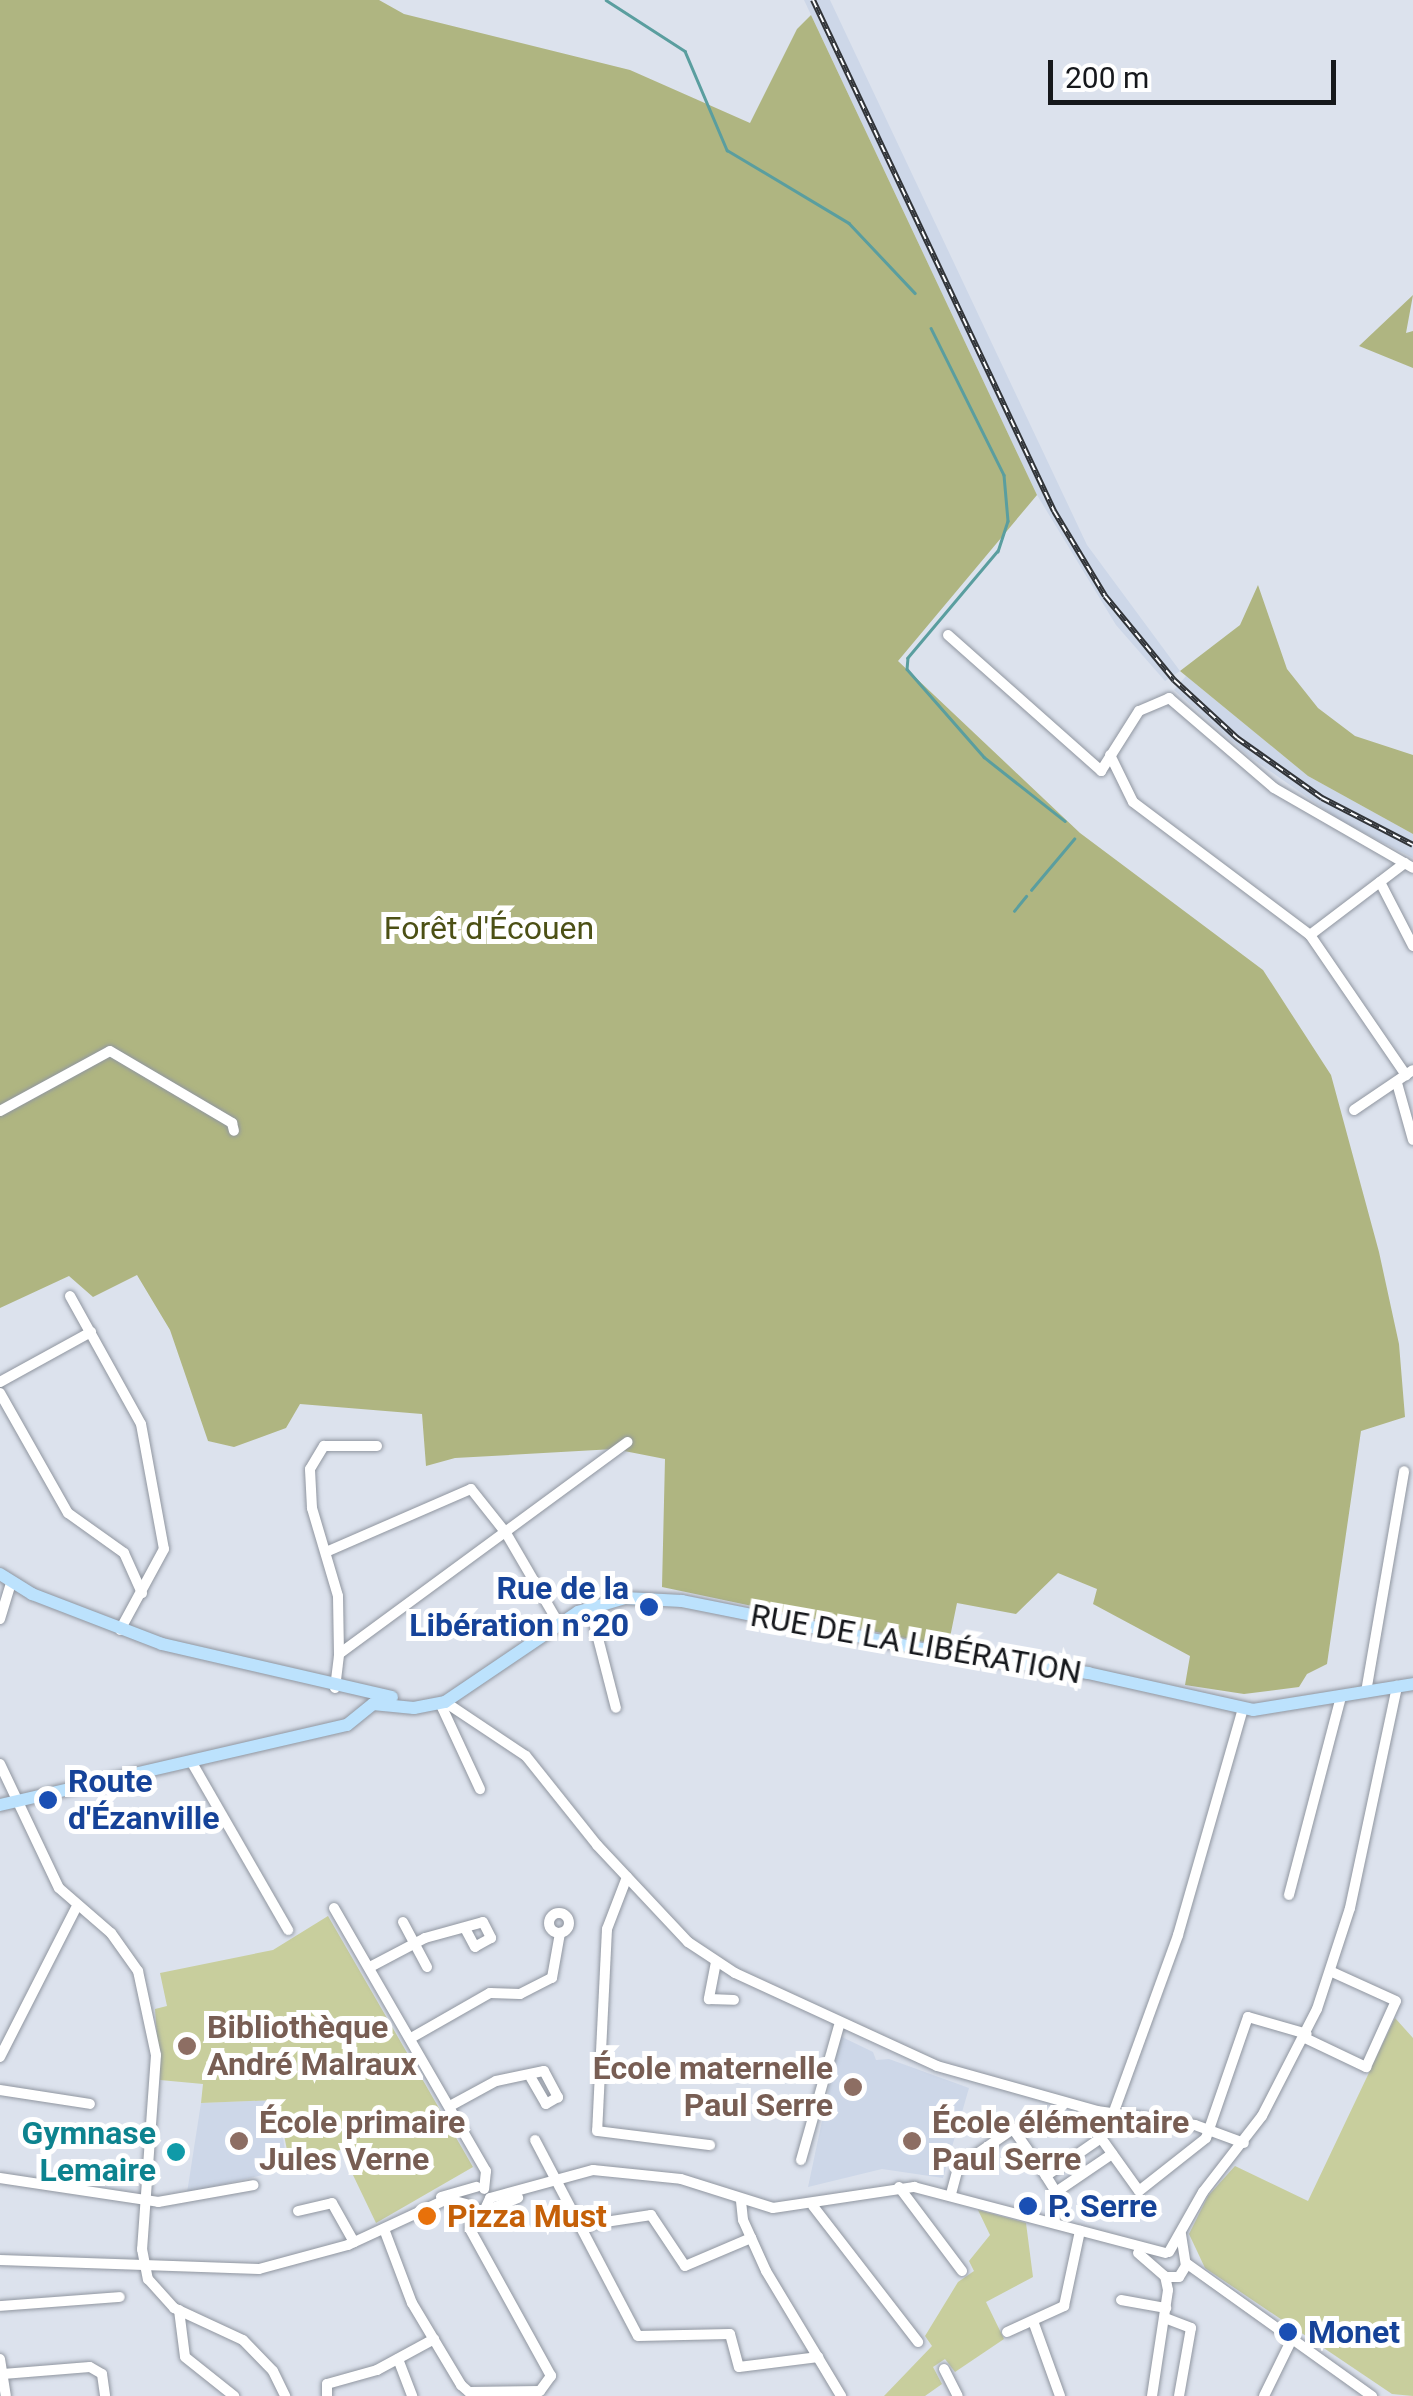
<!DOCTYPE html>
<meta charset="utf-8">
<style>
body{margin:0}
#map{position:relative;width:1413px;height:2396px;overflow:hidden;background:#dce2ed;font-family:Roboto,sans-serif}
div>[style]{position:absolute}
[style*='--x']{left:calc(var(--x)*1px);top:calc(var(--y)*1px);width:calc(var(--w)*1px);rotate:calc(var(--a)*1deg)}
.built>*{inset:0;background:#cdd7e8}
.green>*{inset:0;background:#c8ce9d}
.forest>*{inset:0;background:#afb581}
.stream>*{height:2.5px;margin:-1.25px;padding:0 1.25px;transform-origin:1.25px;border-radius:1.25px;background:#5a9e9f}
.roads{filter:drop-shadow(0 0 2px #9096a0) drop-shadow(0 0 2px #9096a0)}
.minor>*{height:10px;margin:-5px;padding:0 5px;transform-origin:5px;border-radius:5px;background:#fff}
.minor>.ring{margin:-5px;padding:0;box-sizing:content-box;background:none;border:10px solid #fff;border-radius:50%}
.major>*{height:12px;margin:-6px;padding:0 6px;transform-origin:6px;border-radius:6px;background:#bce2fd}
.rail>*{height:6px;margin-top:-3px;transform-origin:0;background:repeating-linear-gradient(90deg,#fff 0 8px,#313438 0 16px);box-sizing:border-box;border-block:2px solid #313438}
.dots>*{width:28px;height:28px;translate:-50% -50%;box-sizing:border-box;border:5px solid #fff;border-radius:50%}
span{translate:-50% -50%;white-space:nowrap;text-align:center;line-height:1.15;-webkit-text-stroke:10px #fff;paint-order:stroke}
.park-label{font-size:32px;color:#4c5015}
.transit-label{font-size:32px;color:#164399;font-weight:700}
.right{translate:-100% -50%;text-align:right}
.left{translate:0 -50%;text-align:left}
.street-label{font-size:32px;color:#16181c}
.education-label{font-size:32px;color:#785e54;font-weight:700}
.culture-label{font-size:32px;color:#0d838f;font-weight:700}
.food-label{font-size:32px;color:#c56008;font-weight:700}
.scale{position:absolute;left:1048px;top:60px;width:288px;height:45px;box-sizing:border-box;border:5px solid #16181c;border-top:0;padding-left:12px;font-size:30px;line-height:35px;white-space:nowrap;color:#16181c;-webkit-text-stroke:8px #fff;paint-order:stroke}
</style>
<div id="map">
<div class="built">
<i style="clip-path:polygon(804px 0,830px 0,1087px 545px,1180px 671px,1165px 681px,1116px 625px,1037px 495px)"></i>
<i style="clip-path:polygon(1186px 676px,1308px 776px,1413px 834px,1413px 858px,1341px 821px,1250px 757px,1174px 690px)"></i>
<i style="clip-path:polygon(840px 2036px,873px 2052px,876px 2060px,889px 2059px,969px 2088px,943px 2178px,882px 2169px,808px 2187px)"></i>
<i style="clip-path:polygon(277px 2100px,288px 2169px,187px 2193px,201px 2103px)"></i>
</div>
<div class="green">
<i style="clip-path:polygon(328px 1916px,473px 2167px,376px 2223px,341px 2150px,289px 2160px,277px 2100px,201px 2103px,203px 2084px,160px 2080px,155px 2009px,167px 2006px,160px 1973px,273px 1950px)"></i>
<i style="clip-path:polygon(1395px 2018px,1413px 2038px,1413px 2396px,1392px 2394px,1205px 2268px,1189px 2234px,1208px 2196px,1235px 2166px,1308px 2201px)"></i>
<i style="clip-path:polygon(978px 2210px,1026px 2223px,1033px 2277px,986px 2302px,1004px 2339px,955px 2372px,945px 2359px,933px 2367px,942px 2384px,925px 2396px,884px 2396px,932px 2346px,925px 2336px,958px 2282px,974px 2271px,969px 2261px,990px 2235px)"></i>
</div>
<div class="forest">
<i style="clip-path:polygon(0 0,379px 0,404px 14px,630px 70px,750px 123px,797px 29px,811px 15px,1037px 495px,898px 661px,1080px 833px,1263px 970px,1331px 1075px,1379px 1252px,1399px 1344px,1405px 1417px,1361px 1431px,1327px 1664px,1307px 1674px,1299px 1687px,1244px 1694px,1185px 1685px,1190px 1656px,1093px 1604px,1097px 1589px,1058px 1573px,1016px 1614px,957px 1603px,948px 1647px,662px 1587px,665px 1459px,614px 1449px,455px 1458px,426px 1466px,422px 1414px,300px 1404px,286px 1428px,234px 1447px,208px 1441px,170px 1330px,137px 1275px,93px 1297px,69px 1276px,0 1308px)"></i>
<i style="clip-path:polygon(1413px 295px,1406px 333px,1413px 331px,1413px 368px,1359px 346px)"></i>
<i style="clip-path:polygon(1258px 585px,1287px 669px,1318px 708px,1355px 736px,1413px 755px,1413px 834px,1308px 776px,1180px 671px,1240px 625px)"></i>
</div>
<div class="stream">
<i style="--x:606;--y:0;--w:94;--a:32.8"></i>
<i style="--x:685;--y:51;--w:108;--a:67"></i>
<i style="--x:727;--y:150;--w:142;--a:30.9"></i>
<i style="--x:849;--y:223;--w:96;--a:46.7"></i>
<i style="--x:931;--y:328;--w:164;--a:63.6"></i>
<i style="--x:1004;--y:475;--w:46;--a:85"></i>
<i style="--x:1008;--y:521;--w:32;--a:108"></i>
<i style="--x:998;--y:551;--w:140;--a:130.1"></i>
<i style="--x:908;--y:658;--w:11;--a:95"></i>
<i style="--x:907;--y:669;--w:117;--a:48.8"></i>
<i style="--x:984;--y:757;--w:103;--a:38.3"></i>
<i style="--x:1031;--y:890;--w:67;--a:-49.9"></i>
<i style="--x:1014;--y:911;--w:19;--a:-51"></i>
</div>
<div class="roads">
<div class="minor">
<i style="--x:948;--y:635;--w:205;--a:41.6"></i>
<i style="--x:1101;--y:771;--w:71;--a:-57.7"></i>
<i style="--x:1139;--y:711;--w:33;--a:-23"></i>
<i style="--x:1169;--y:698;--w:138;--a:40.6"></i>
<i style="--x:1274;--y:788;--w:160;--a:29.9"></i>
<i style="--x:1110;--y:755;--w:52;--a:63.9"></i>
<i style="--x:1133;--y:802;--w:221;--a:36.9"></i>
<i style="--x:1310;--y:935;--w:170;--a:55.6"></i>
<i style="--x:1380;--y:882;--w:72;--a:62.7"></i>
<i style="--x:1310;--y:935;--w:119;--a:-37.2"></i>
<i style="--x:1397;--y:1083;--w:59;--a:74.3"></i>
<i style="--x:1354;--y:1110;--w:71;--a:-34.1"></i>
<i style="--x:0;--y:1111;--w:125;--a:-28.6"></i>
<i style="--x:110;--y:1051;--w:142;--a:30.5"></i>
<i style="--x:232;--y:1123;--w:8;--a:76"></i>
<i style="--x:70;--y:1296;--w:146;--a:61"></i>
<i style="--x:141;--y:1424;--w:127;--a:79.6"></i>
<i style="--x:164;--y:1549;--w:92;--a:118.5"></i>
<i style="--x:0;--y:1382;--w:104;--a:-28.8"></i>
<i style="--x:0;--y:1393;--w:138;--a:60.5"></i>
<i style="--x:68;--y:1513;--w:69;--a:35.5"></i>
<i style="--x:124;--y:1553;--w:44;--a:65.8"></i>
<i style="--x:326;--y:1552;--w:158;--a:-23.5"></i>
<i style="--x:471;--y:1489;--w:56;--a:51.5"></i>
<i style="--x:506;--y:1533;--w:105;--a:59.8"></i>
<i style="--x:590;--y:1607;--w:104;--a:75.6"></i>
<i style="--x:0;--y:1619;--w:37;--a:-73"></i>
<i style="--x:339;--y:1654;--w:58;--a:-91"></i>
<i style="--x:338;--y:1596;--w:92;--a:-106.5"></i>
<i style="--x:312;--y:1508;--w:39;--a:-93"></i>
<i style="--x:310;--y:1469;--w:27;--a:-59"></i>
<i style="--x:324;--y:1446;--w:53;--a:0"></i>
<i style="--x:335;--y:1688;--w:34;--a:-83"></i>
<i style="--x:339;--y:1654;--w:358;--a:-36.3"></i>
<i style="--x:1366;--y:1692;--w:224;--a:-80.2"></i>
<i style="--x:445;--y:1702;--w:97;--a:33.7"></i>
<i style="--x:526;--y:1756;--w:114;--a:51.4"></i>
<i style="--x:597;--y:1845;--w:133;--a:46.8"></i>
<i style="--x:688;--y:1942;--w:56;--a:33.4"></i>
<i style="--x:735;--y:1973;--w:222;--a:24.7"></i>
<i style="--x:937;--y:2066;--w:166;--a:15.7"></i>
<i style="--x:1097;--y:2111;--w:99;--a:8.1"></i>
<i style="--x:1195;--y:2125;--w:52;--a:20.2"></i>
<i style="--x:440;--y:1703;--w:95;--a:65.1"></i>
<i style="--x:191;--y:1761;--w:195;--a:60.1"></i>
<i style="--x:0;--y:1764;--w:137;--a:64.6"></i>
<i style="--x:59;--y:1888;--w:69;--a:40.9"></i>
<i style="--x:111;--y:1933;--w:47;--a:54.6"></i>
<i style="--x:138;--y:1971;--w:86;--a:77.9"></i>
<i style="--x:156;--y:2055;--w:195;--a:94.1"></i>
<i style="--x:142;--y:2249;--w:31;--a:79"></i>
<i style="--x:148;--y:2279;--w:39;--a:48"></i>
<i style="--x:174;--y:2308;--w:76;--a:24.9"></i>
<i style="--x:243;--y:2340;--w:43;--a:45.9"></i>
<i style="--x:273;--y:2371;--w:28;--a:64"></i>
<i style="--x:627;--y:1877;--w:56;--a:111"></i>
<i style="--x:607;--y:1929;--w:202;--a:92.8"></i>
<i style="--x:597;--y:2131;--w:114;--a:7.1"></i>
<i style="--x:1289;--y:1895;--w:205;--a:-75.3"></i>
<i style="--x:334;--y:1908;--w:304;--a:60"></i>
<i style="--x:486;--y:2171;--w:18;--a:96"></i>
<i class="ring" style="left:549px;top:1913px;width:10px;height:10px"></i>
<i style="--x:403;--y:1922;--w:51;--a:61.9"></i>
<i style="--x:716;--y:1962;--w:38;--a:101"></i>
<i style="--x:709;--y:1999;--w:25;--a:2"></i>
<i style="--x:370;--y:1967;--w:62;--a:-27.8"></i>
<i style="--x:425;--y:1938;--w:60;--a:-15.4"></i>
<i style="--x:483;--y:1922;--w:18;--a:63"></i>
<i style="--x:491;--y:1938;--w:18;--a:151"></i>
<i style="--x:475;--y:1947;--w:19;--a:-118"></i>
<i style="--x:411;--y:2038;--w:91;--a:-29.7"></i>
<i style="--x:490;--y:1993;--w:30;--a:2"></i>
<i style="--x:520;--y:1994;--w:36;--a:-27"></i>
<i style="--x:552;--y:1978;--w:46;--a:-79.9"></i>
<i style="--x:1305;--y:2038;--w:68;--a:25.4"></i>
<i style="--x:1366;--y:2067;--w:72;--a:-65.6"></i>
<i style="--x:1396;--y:2001;--w:72;--a:-155.6"></i>
<i style="--x:0;--y:2057;--w:167;--a:-63"></i>
<i style="--x:0;--y:2090;--w:91;--a:8.8"></i>
<i style="--x:450;--y:2106;--w:52;--a:-28.5"></i>
<i style="--x:496;--y:2081;--w:49;--a:-11.8"></i>
<i style="--x:544;--y:2071;--w:30;--a:62"></i>
<i style="--x:558;--y:2097;--w:14;--a:150"></i>
<i style="--x:546;--y:2104;--w:30;--a:-120"></i>
<i style="--x:1113;--y:2114;--w:190;--a:-70"></i>
<i style="--x:1178;--y:1935;--w:235;--a:-74"></i>
<i style="--x:535;--y:2140;--w:221;--a:62.3"></i>
<i style="--x:638;--y:2336;--w:92;--a:-1.2"></i>
<i style="--x:730;--y:2334;--w:34;--a:75"></i>
<i style="--x:739;--y:2367;--w:80;--a:-7.2"></i>
<i style="--x:801;--y:2160;--w:139;--a:-74.2"></i>
<i style="--x:1046;--y:2176;--w:19;--a:58"></i>
<i style="--x:1056;--y:2192;--w:68;--a:-34.2"></i>
<i style="--x:0;--y:2178;--w:160;--a:8.6"></i>
<i style="--x:158;--y:2202;--w:97;--a:-10"></i>
<i style="--x:899;--y:2187;--w:105;--a:53.1"></i>
<i style="--x:951;--y:2194;--w:28;--a:-75"></i>
<i style="--x:958;--y:2167;--w:67;--a:-34.6"></i>
<i style="--x:1013;--y:2129;--w:57;--a:54.9"></i>
<i style="--x:1046;--y:2176;--w:67;--a:-34.6"></i>
<i style="--x:1101;--y:2138;--w:65;--a:54.4"></i>
<i style="--x:1139;--y:2191;--w:85;--a:-38.3"></i>
<i style="--x:1206;--y:2138;--w:128;--a:-70.9"></i>
<i style="--x:1248;--y:2017;--w:61;--a:16.1"></i>
<i style="--x:441;--y:2197;--w:37;--a:-16"></i>
<i style="--x:490;--y:2198;--w:107;--a:-15.2"></i>
<i style="--x:593;--y:2170;--w:88;--a:5.8"></i>
<i style="--x:681;--y:2179;--w:96;--a:17.5"></i>
<i style="--x:773;--y:2208;--w:143;--a:-8.5"></i>
<i style="--x:914;--y:2187;--w:260;--a:14.7"></i>
<i style="--x:741;--y:2201;--w:19;--a:84"></i>
<i style="--x:743;--y:2220;--w:56;--a:65.7"></i>
<i style="--x:766;--y:2271;--w:146;--a:59"></i>
<i style="--x:813;--y:2206;--w:172;--a:52.3"></i>
<i style="--x:467;--y:2207;--w:17;--a:13"></i>
<i style="--x:484;--y:2211;--w:14;--a:-65"></i>
<i style="--x:298;--y:2211;--w:35;--a:-13"></i>
<i style="--x:332;--y:2203;--w:45;--a:60.6"></i>
<i style="--x:483;--y:2212;--w:38;--a:-22"></i>
<i style="--x:579;--y:2226;--w:73;--a:-8.7"></i>
<i style="--x:651;--y:2215;--w:61;--a:56.3"></i>
<i style="--x:685;--y:2266;--w:72;--a:-23"></i>
<i style="--x:384;--y:2229;--w:79;--a:69.3"></i>
<i style="--x:412;--y:2303;--w:96;--a:59.1"></i>
<i style="--x:461;--y:2385;--w:11;--a:41"></i>
<i style="--x:469;--y:2392;--w:71;--a:-0.8"></i>
<i style="--x:540;--y:2391;--w:19;--a:-54"></i>
<i style="--x:551;--y:2376;--w:168;--a:-118.9"></i>
<i style="--x:470;--y:2229;--w:18;--a:-84"></i>
<i style="--x:1169;--y:2252;--w:69;--a:-60.5"></i>
<i style="--x:1203;--y:2192;--w:96;--a:-52.2"></i>
<i style="--x:1262;--y:2116;--w:120;--a:-62.8"></i>
<i style="--x:1317;--y:2009;--w:106;--a:-71.9"></i>
<i style="--x:1350;--y:1908;--w:227;--a:-78"></i>
<i style="--x:1138;--y:2253;--w:37;--a:41"></i>
<i style="--x:1166;--y:2277;--w:13;--a:0"></i>
<i style="--x:1179;--y:2277;--w:13;--a:-58"></i>
<i style="--x:1186;--y:2266;--w:32;--a:-99"></i>
<i style="--x:0;--y:2260;--w:259;--a:2"></i>
<i style="--x:259;--y:2269;--w:92;--a:-15.1"></i>
<i style="--x:348;--y:2245;--w:109;--a:-24.9"></i>
<i style="--x:447;--y:2199;--w:20;--a:15"></i>
<i style="--x:1186;--y:2263;--w:229;--a:35.6"></i>
<i style="--x:1121;--y:2300;--w:46;--a:10.1"></i>
<i style="--x:0;--y:2306;--w:120;--a:-4.3"></i>
<i style="--x:179;--y:2310;--w:47;--a:82.7"></i>
<i style="--x:185;--y:2357;--w:63;--a:38.5"></i>
<i style="--x:1165;--y:2318;--w:28;--a:21"></i>
<i style="--x:1191;--y:2328;--w:69;--a:100"></i>
<i style="--x:1033;--y:2321;--w:80;--a:70.2"></i>
<i style="--x:1007;--y:2332;--w:63;--a:-24.5"></i>
<i style="--x:1064;--y:2306;--w:77;--a:-78"></i>
<i style="--x:0;--y:2359;--w:37;--a:81"></i>
<i style="--x:398;--y:2359;--w:40;--a:69"></i>
<i style="--x:944;--y:2369;--w:30;--a:63"></i>
<i style="--x:3;--y:2374;--w:87;--a:-4.6"></i>
<i style="--x:90;--y:2367;--w:14;--a:30"></i>
<i style="--x:102;--y:2374;--w:22;--a:82"></i>
<i style="--x:327;--y:2396;--w:12;--a:-90"></i>
<i style="--x:327;--y:2384;--w:52;--a:-15.6"></i>
<i style="--x:377;--y:2370;--w:65;--a:-28.5"></i>
<i style="--x:1152;--y:2396;--w:107;--a:-81.4"></i>
<i style="--x:1168;--y:2290;--w:14;--a:-102"></i>
<i style="--x:1264;--y:2396;--w:61;--a:-63.9"></i>
</div>
<div class="major">
<i style="--x:0;--y:1574;--w:38;--a:32"></i>
<i style="--x:32;--y:1594;--w:139;--a:21"></i>
<i style="--x:162;--y:1644;--w:236;--a:13"></i>
<i style="--x:0;--y:1805;--w:356;--a:-13"></i>
<i style="--x:347;--y:1725;--w:33;--a:-39"></i>
<i style="--x:373;--y:1704;--w:41;--a:5.6"></i>
<i style="--x:414;--y:1708;--w:32;--a:-11"></i>
<i style="--x:445;--y:1702;--w:161;--a:-34.1"></i>
<i style="--x:578;--y:1612;--w:49;--a:-16.6"></i>
<i style="--x:625;--y:1598;--w:57;--a:3"></i>
<i style="--x:682;--y:1601;--w:255;--a:11.3"></i>
<i style="--x:932;--y:1651;--w:158;--a:8"></i>
<i style="--x:1088;--y:1673;--w:169;--a:12.6"></i>
<i style="--x:1253;--y:1710;--w:162;--a:-9.2"></i>
</div>
</div>
<div class="rail">
<i style="--x:813;--y:0;--w:565;--a:64.75"></i>
<i style="--x:1054;--y:511;--w:99;--a:59"></i>
<i style="--x:1105;--y:596;--w:109;--a:50.6"></i>
<i style="--x:1174;--y:680;--w:86;--a:42.6"></i>
<i style="--x:1237;--y:738;--w:104;--a:35.2"></i>
<i style="--x:1322;--y:798;--w:102;--a:27.3"></i>
</div>
<div class="dots">
<i style="left:649px;top:1607px;background:#1a4fb4"></i>
<i style="left:48px;top:1800px;background:#1a4fb4"></i>
<i style="left:187px;top:2046px;background:#8d6e63"></i>
<i style="left:853px;top:2087px;background:#8d6e63"></i>
<i style="left:239px;top:2141px;background:#8d6e63"></i>
<i style="left:912px;top:2141px;background:#8d6e63"></i>
<i style="left:176px;top:2152px;background:#0f9aa8"></i>
<i style="left:1028px;top:2206px;background:#1a4fb4"></i>
<i style="left:427px;top:2216px;background:#e8710a"></i>
<i style="left:1288px;top:2332px;background:#1a4fb4"></i>
</div>
<div class="park-label">
<span style="left:489px;top:928px">Forêt d'Écouen</span>
</div>
<div class="transit-label">
<span class="right" style="left:629px;top:1607px">Rue de la<br>Libération n°20</span>
<span class="left" style="left:68px;top:1800px">Route<br>d'Ézanville</span>
<span class="left" style="left:1048px;top:2206px">P. Serre</span>
<span class="left" style="left:1308px;top:2332px">Monet</span>
</div>
<div class="street-label">
<span style="left:916px;top:1644px;rotate:10deg">RUE DE LA LIBÉRATION</span>
</div>
<div class="education-label">
<span class="left" style="left:207px;top:2046px">Bibliothèque<br>André Malraux</span>
<span class="right" style="left:833px;top:2087px">École maternelle<br>Paul Serre</span>
<span class="left" style="left:259px;top:2141px">École primaire<br>Jules Verne</span>
<span class="left" style="left:932px;top:2141px">École élémentaire<br>Paul Serre</span>
</div>
<div class="culture-label">
<span class="right" style="left:156px;top:2152px">Gymnase<br>Lemaire</span>
</div>
<div class="food-label">
<span class="left" style="left:447px;top:2216px">Pizza Must</span>
</div>
<div class="scale">200 m</div>
</div>
